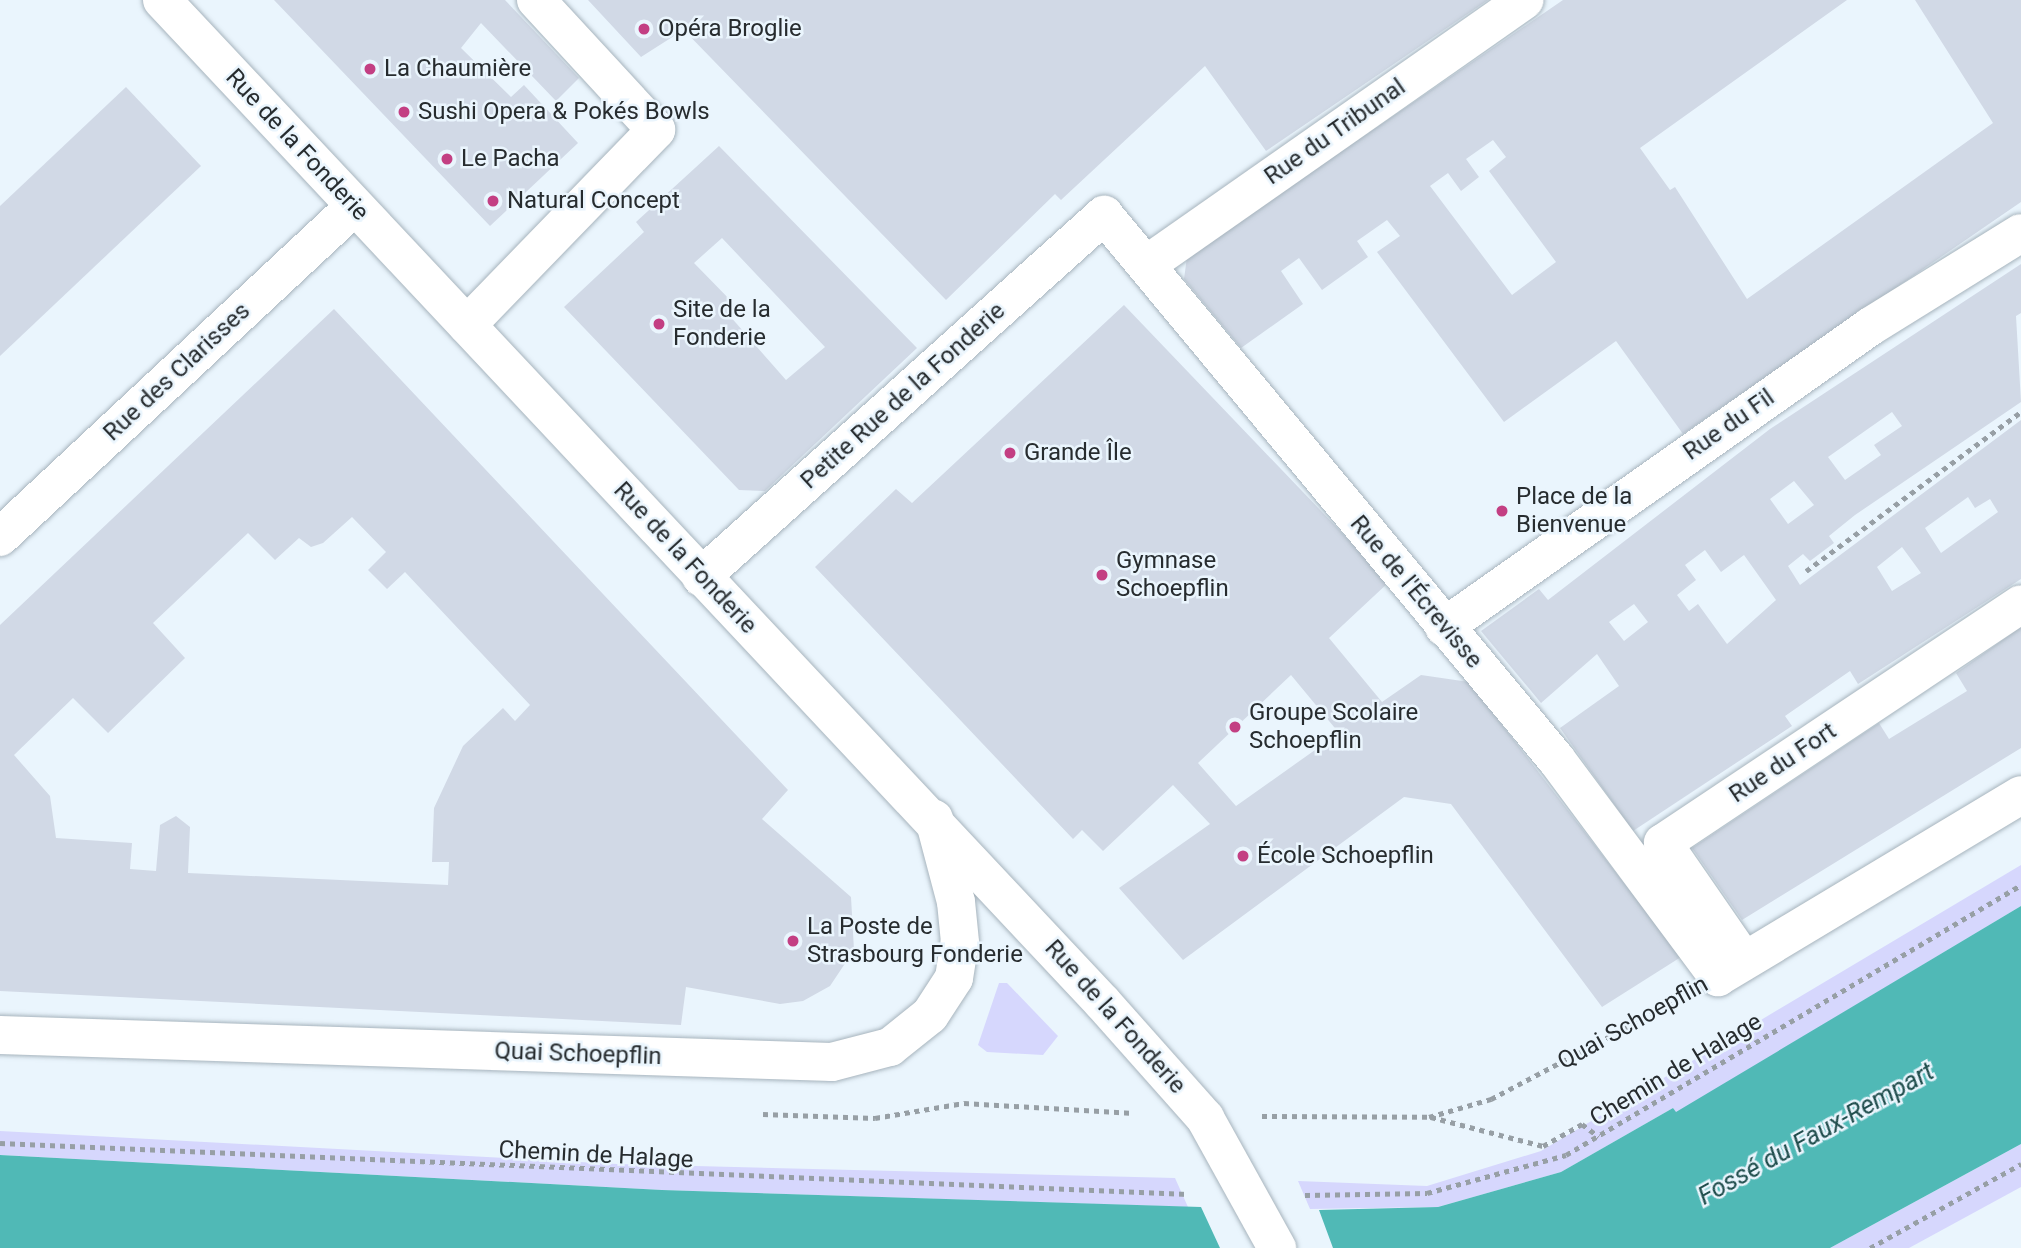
<!DOCTYPE html>
<meta charset="utf-8">
<style>
body{margin:0}
#map{position:relative;width:2021px;height:1248px;overflow:hidden;background:#eaf5fd;font-family:Roboto,sans-serif}
div>[style]{position:absolute}
[style*='--x']{left:calc(var(--x)*1px);top:calc(var(--y)*1px);width:calc(var(--w)*1px);rotate:calc(var(--a)*1deg)}
.green>*{inset:0;background:#d6d7fd}
.water>*{inset:0;background:#50b9b6}
.building>*{inset:0;background:#d1d9e6}
.path>*{height:4.5px;margin-top:-2.25px;transform-origin:0;background:repeating-linear-gradient(90deg,#979fa5 0 5px,transparent 0 10px)}
.roads{filter:drop-shadow(0 0 2px #a7b4bd) drop-shadow(0 0 2px #a7b4bd)}
.minor>*{height:38px;margin:-19px;padding:0 19px;transform-origin:19px;border-radius:19px;background:#fff}
.dots>*{width:19px;height:19px;translate:-50% -50%;box-sizing:border-box;border:4px solid #eaf5fd;border-radius:50%}
span{translate:-50% -50%;white-space:nowrap;text-align:center;line-height:1.15;-webkit-text-stroke:5px #eaf5fd;paint-order:stroke}
.poi-label{font-size:24px;color:#272c2f}
.left{translate:0 -50%;text-align:left}
.street-label{font-size:24px;color:#272c2f}
.water-label{font-size:26px;color:#204e4d;font-style:italic}
</style>
<div id="map">
<div class="green">
<i style="clip-path:polygon(2021px 865px,2021px 906px,1676px 1113px,1673px 1108px,1561px 1172px,1438px 1207px,1310px 1209px,1298px 1181px,1427px 1186px,1541px 1151px)"></i>
<i style="clip-path:polygon(999px 983px,1007px 983px,1058px 1036px,1043px 1055px,987px 1052px,978px 1045px)"></i>
<i style="clip-path:polygon(0 1131px,617px 1164px,1175px 1178px,1188px 1207px,662px 1190px,0 1155px)"></i>
<i style="clip-path:polygon(2021px 1144px,2021px 1187px,1909px 1248px,1830px 1248px)"></i>
</div>
<div class="water">
<i style="clip-path:polygon(2021px 906px,2021px 1144px,1830px 1248px,1333px 1248px,1319px 1210px,1438px 1207px,1561px 1172px,1673px 1108px,1676px 1112px)"></i>
<i style="clip-path:polygon(0 1155px,662px 1190px,1201px 1207px,1220px 1248px,0 1248px)"></i>
</div>
<div class="building">
<i style="clip-path:polygon(274px 0,505px 0,579px 78px,556px 101px,481px 23px,461px 48px,511px 97px,524px 85px,578px 143px,490px 226px)"></i>
<i style="clip-path:polygon(588px 0,1488px 0,1266px 151px,1205px 66px,1061px 200px,1055px 194px,946px 300px,677px 23px,677px 34px,641px 57px)"></i>
<i style="clip-path:polygon(evenodd,1563px 0,1847px 0,1640px 148px,1670px 190px,1675px 187px,1747px 299px,1993px 123px,1915px 0,2021px 0,2021px 202px,1683px 434px,1616px 341px,1504px 422px,1377px 252px,1400px 236px,1387px 220px,1357px 241px,1368px 257px,1322px 290px,1299px 258px,1281px 271px,1303px 304px,1241px 348px,1184px 279px,1187px 257px,1563px 0,1493px 140px,1506px 157px,1489px 171px,1556px 262px,1512px 295px,1430px 186px,1448px 173px,1461px 191px,1479px 177px,1466px 159px,1493px 140px)"></i>
<i style="clip-path:polygon(126px 87px,201px 166px,0 356px,0 206px)"></i>
<i style="clip-path:polygon(evenodd,719px 146px,917px 348px,765px 491px,739px 490px,564px 307px,644px 232px,636px 222px,719px 146px,722px 238px,825px 347px,786px 380px,729px 315px,737px 307px,694px 263px,722px 238px)"></i>
<i style="clip-path:polygon(evenodd,2021px 264px,2021px 313px,2016px 316px,2021px 402px,1855px 515px,1829px 536px,1834px 543px,1810px 561px,1803px 554px,1788px 566px,1800px 585px,2021px 420px,2021px 579px,1858px 684px,1850px 671px,1785px 716px,1792px 726px,1633px 831px,1560px 728px,1619px 686px,1597px 654px,1541px 703px,1481px 631px,1539px 589px,1548px 600px,1770px 429px,2021px 264px,1892px 412px,1902px 426px,1874px 445px,1881px 455px,1845px 480px,1828px 457px,1892px 412px,2021px 264px,1794px 481px,1814px 505px,1788px 524px,1770px 499px,1794px 481px,2021px 264px,1968px 497px,1975px 508px,1990px 499px,1998px 512px,1941px 553px,1925px 528px,1968px 497px,2021px 264px,1902px 547px,1921px 573px,1892px 591px,1877px 567px,1902px 547px,2021px 264px,1705px 550px,1721px 572px,1744px 555px,1776px 600px,1727px 644px,1698px 604px,1689px 611px,1677px 595px,1696px 580px,1685px 565px,1705px 550px,2021px 264px,1634px 604px,1648px 622px,1624px 641px,1609px 622px,1634px 604px)"></i>
<i style="clip-path:polygon(evenodd,1124px 305px,1389px 582px,1329px 638px,1382px 702px,1421px 675px,1469px 682px,1681px 957px,1602px 1007px,1451px 804px,1404px 797px,1183px 960px,1119px 888px,1210px 824px,1173px 785px,1103px 851px,1082px 830px,1073px 839px,815px 567px,896px 489px,912px 503px,1124px 305px,1291px 675px,1339px 733px,1236px 806px,1198px 763px,1291px 675px)"></i>
<i style="clip-path:polygon(evenodd,334px 309px,788px 790px,762px 819px,851px 897px,854px 950px,830px 986px,803px 1001px,780px 1004px,686px 987px,681px 1025px,0 991px,0 625px,334px 309px,352px 517px,386px 552px,368px 570px,387px 589px,405px 572px,530px 705px,515px 721px,503px 708px,463px 746px,434px 808px,432px 862px,449px 862px,448px 885px,188px 873px,190px 827px,176px 816px,160px 825px,156px 871px,130px 869px,132px 843px,56px 838px,50px 796px,14px 755px,73px 698px,108px 733px,185px 658px,153px 623px,248px 533px,275px 560px,299px 538px,311px 547px,323px 543px,352px 517px)"></i>
<i style="clip-path:polygon(2021px 627px,2021px 748px,1742px 920px,1692px 848px,1879px 723px,1889px 739px,1967px 691px,1956px 673px)"></i>
</div>
<div class="path">
<i style="--x:1806;--y:571;--w:267;--a:-36.5"></i>
<i style="--x:763;--y:1114;--w:112;--a:2"></i>
<i style="--x:875;--y:1118;--w:90;--a:-9.6"></i>
<i style="--x:964;--y:1103;--w:170;--a:3.4"></i>
<i style="--x:1262;--y:1116;--w:167;--a:0.3"></i>
<i style="--x:1429;--y:1117;--w:65;--a:-16.2"></i>
<i style="--x:1491;--y:1099;--w:207;--a:-27.9"></i>
<i style="--x:1431;--y:1117;--w:116;--a:14.5"></i>
<i style="--x:1543;--y:1146;--w:45;--a:-29.4"></i>
<i style="--x:1582;--y:1124;--w:21;--a:37"></i>
<i style="--x:0;--y:1143;--w:1189;--a:2.46"></i>
<i style="--x:1305;--y:1195;--w:122;--a:-0.9"></i>
<i style="--x:1427;--y:1193;--w:144;--a:-15.3"></i>
<i style="--x:1566;--y:1155;--w:529;--a:-30.69"></i>
<i style="--x:1870;--y:1248;--w:173;--a:-29.1"></i>
</div>
<div class="roads">
<div class="minor">
<i style="--x:162;--y:0;--w:1375;--a:46.83"></i>
<i style="--x:1103;--y:1003;--w:154;--a:48.4"></i>
<i style="--x:1205;--y:1118;--w:149;--a:61"></i>
<i style="--x:1146;--y:265;--w:462;--a:-35"></i>
<i style="--x:467;--y:325;--w:272;--a:-45.9"></i>
<i style="--x:656;--y:130;--w:177;--a:-132.7"></i>
<i style="--x:0;--y:537;--w:484;--a:-43"></i>
<i style="--x:701;--y:577;--w:542;--a:-41.93"></i>
<i style="--x:1104;--y:215;--w:707;--a:50.28"></i>
<i style="--x:1556;--y:759;--w:272;--a:53.4"></i>
<i style="--x:1718;--y:977;--w:353;--a:-31"></i>
<i style="--x:1444;--y:627;--w:522;--a:-35.18"></i>
<i style="--x:1871;--y:326;--w:176;--a:-31.8"></i>
<i style="--x:1743;--y:959;--w:141;--a:-124.6"></i>
<i style="--x:1663;--y:843;--w:430;--a:-33.7"></i>
<i style="--x:0;--y:1035;--w:832;--a:1.86"></i>
<i style="--x:832;--y:1062;--w:60;--a:-14.5"></i>
<i style="--x:890;--y:1047;--w:51;--a:-38.7"></i>
<i style="--x:930;--y:1015;--w:44;--a:-57"></i>
<i style="--x:954;--y:978;--w:36;--a:-81"></i>
<i style="--x:960;--y:942;--w:40;--a:-95.7"></i>
<i style="--x:956;--y:902;--w:86;--a:-104.8"></i>
</div>
</div>
<div class="dots">
<i style="left:644px;top:29px;background:#c33f83"></i>
<i style="left:370px;top:69px;background:#c33f83"></i>
<i style="left:404px;top:112px;background:#c33f83"></i>
<i style="left:447px;top:159px;background:#c33f83"></i>
<i style="left:493px;top:201px;background:#c33f83"></i>
<i style="left:659px;top:324px;background:#c33f83"></i>
<i style="left:1010px;top:453px;background:#c33f83"></i>
<i style="left:1502px;top:511px;background:#c33f83"></i>
<i style="left:1102px;top:575px;background:#c33f83"></i>
<i style="left:1235px;top:727px;background:#c33f83"></i>
<i style="left:1243px;top:856px;background:#c33f83"></i>
<i style="left:793px;top:941px;background:#c33f83"></i>
</div>
<div class="poi-label">
<span class="left" style="left:658px;top:29px">Opéra Broglie</span>
<span class="left" style="left:384px;top:69px">La Chaumière</span>
<span class="left" style="left:418px;top:112px">Sushi Opera &amp; Pokés Bowls</span>
<span class="left" style="left:461px;top:159px">Le Pacha</span>
<span class="left" style="left:507px;top:201px">Natural Concept</span>
<span class="left" style="left:673px;top:324px">Site de la<br>Fonderie</span>
<span class="left" style="left:1024px;top:453px">Grande Île</span>
<span class="left" style="left:1516px;top:511px">Place de la<br>Bienvenue</span>
<span class="left" style="left:1116px;top:575px">Gymnase<br>Schoepflin</span>
<span class="left" style="left:1249px;top:727px">Groupe Scolaire<br>Schoepflin</span>
<span class="left" style="left:1257px;top:856px">École Schoepflin</span>
<span class="left" style="left:807px;top:941px">La Poste de<br>Strasbourg Fonderie</span>
</div>
<div class="street-label">
<span style="left:1335px;top:132px;rotate:-35deg">Rue du Tribunal</span>
<span style="left:297px;top:145px;rotate:47deg">Rue de la Fonderie</span>
<span style="left:177px;top:372px;rotate:-43deg">Rue des Clarisses</span>
<span style="left:903px;top:396px;rotate:-42deg">Petite Rue de la Fonderie</span>
<span style="left:1729px;top:425px;rotate:-35deg">Rue du Fil</span>
<span style="left:685px;top:558px;rotate:47deg">Rue de la Fonderie</span>
<span style="left:1416px;top:592px;rotate:50deg">Rue de l'Écrevisse</span>
<span style="left:1783px;top:763px;rotate:-34deg">Rue du Fort</span>
<span style="left:1115px;top:1017px;rotate:48deg">Rue de la Fonderie</span>
<span style="left:1633px;top:1023px;rotate:-29deg">Quai Schoepflin</span>
<span style="left:578px;top:1054px;rotate:2deg">Quai Schoepflin</span>
<span style="left:1676px;top:1070px;rotate:-31deg">Chemin de Halage</span>
<span style="left:596px;top:1155px;rotate:3deg">Chemin de Halage</span>
</div>
<div class="water-label">
<span style="left:1816px;top:1134px;rotate:-29deg">Fossé du Faux-Rempart</span>
</div>
</div>
